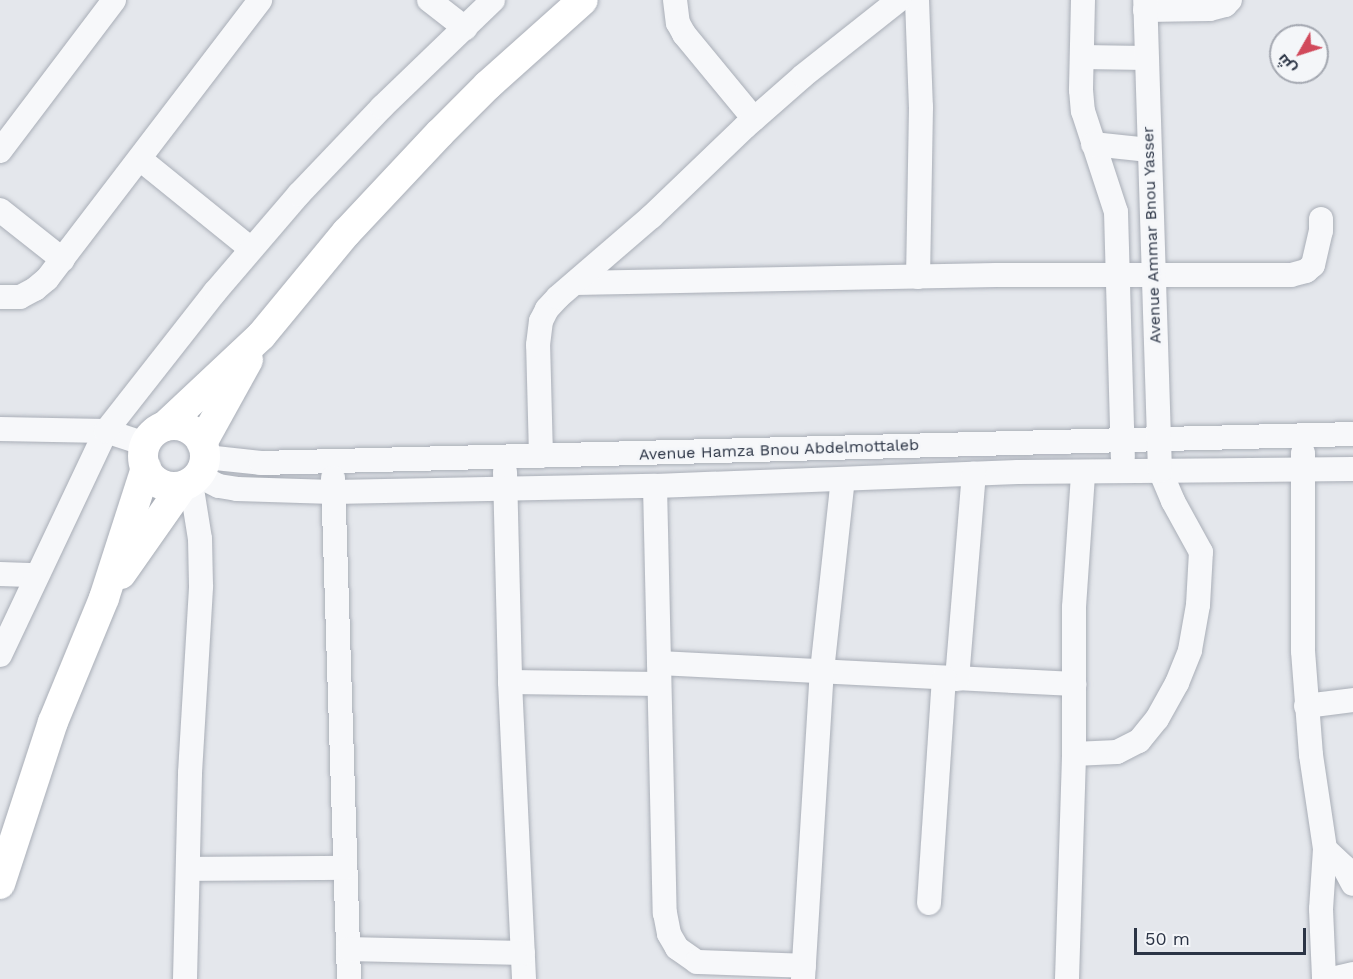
<!DOCTYPE html>
<meta charset="utf-8">
<style>
body{margin:0}
#map{position:relative;width:1353px;height:979px;overflow:hidden;background:#e4e7ec;font-family:"Work Sans",Cairo,sans-serif}
div>[style]{position:absolute}
[style*='--x']{left:calc(var(--x)*1px);top:calc(var(--y)*1px);width:calc(var(--w)*1px);rotate:calc(var(--a)*1deg)}
.roads{filter:drop-shadow(0 0 2px #a9aeb7) drop-shadow(0 0 2px #a9aeb7)}
.minor>*{height:24px;margin:-12px;padding:0 12px;transform-origin:12px;border-radius:12px;background:#f7f8fa}
.major>*{height:30px;margin:-15px;padding:0 15px;transform-origin:15px;border-radius:15px;background:#fff}
.major>.ring{margin:-15px;padding:0;box-sizing:content-box;background:none;border:30px solid #fff;border-radius:50%}
span{translate:-50% -50%;white-space:nowrap;text-align:center;line-height:1.15;-webkit-text-stroke:5px #f4f6f9;paint-order:stroke}
.street-label{font-size:16px;color:#2b3445}
.north{position:absolute;left:1269px;top:24px;width:60px;height:60px;box-sizing:border-box;background:#f4f6f9;border:2px solid #a4a8b1;border-radius:50%;rotate:231deg;font-size:16px;font-weight:700;line-height:24px;text-align:center;color:#2b3445}
.north::after{content:'';display:block;margin:auto;width:21px;height:27px;background:#d1495b;clip-path:polygon(50% 0,100% 100%,50% 72%,0 100%)}
.scale{position:absolute;left:1134px;top:928px;width:172px;height:27px;box-sizing:border-box;border:3px solid #2b3445;border-top:0;padding-left:8px;font-size:18px;line-height:21px;white-space:nowrap;color:#2b3445;-webkit-text-stroke:4px #f4f6f9;paint-order:stroke}
</style>
<div id="map">
<div class="roads">
<div class="minor">
<i style="--x:429;--y:0;--w:46;--a:37.9"></i>
<i style="--x:675;--y:0;--w:23;--a:83"></i>
<i style="--x:678;--y:23;--w:13;--a:61"></i>
<i style="--x:684;--y:34;--w:110;--a:50.5"></i>
<i style="--x:917;--y:0;--w:107;--a:87.9"></i>
<i style="--x:921;--y:107;--w:170;--a:91"></i>
<i style="--x:1083;--y:0;--w:90;--a:91.3"></i>
<i style="--x:1081;--y:90;--w:21;--a:85"></i>
<i style="--x:1083;--y:111;--w:106;--a:71.9"></i>
<i style="--x:1116;--y:212;--w:245;--a:88.4"></i>
<i style="--x:1145;--y:10;--w:65;--a:-0.9"></i>
<i style="--x:1210;--y:9;--w:16;--a:-15"></i>
<i style="--x:1225;--y:5;--w:7;--a:-45"></i>
<i style="--x:1082;--y:57;--w:64;--a:0.9"></i>
<i style="--x:1093;--y:144;--w:56;--a:6.1"></i>
<i style="--x:0;--y:151;--w:189;--a:-52.9"></i>
<i style="--x:140;--y:159;--w:143;--a:39"></i>
<i style="--x:0;--y:210;--w:80;--a:38.4"></i>
<i style="--x:575;--y:283;--w:421;--a:-1.1"></i>
<i style="--x:996;--y:275;--w:295;--a:0"></i>
<i style="--x:1291;--y:275;--w:16;--a:-15"></i>
<i style="--x:1306;--y:271;--w:9;--a:-41"></i>
<i style="--x:1313;--y:265;--w:35;--a:-77"></i>
<i style="--x:1321;--y:231;--w:12;--a:-90"></i>
<i style="--x:0;--y:297;--w:20;--a:0"></i>
<i style="--x:20;--y:297;--w:17;--a:-28"></i>
<i style="--x:35;--y:289;--w:16;--a:-40"></i>
<i style="--x:47;--y:279;--w:351;--a:-52.6"></i>
<i style="--x:0;--y:429;--w:106;--a:1.1"></i>
<i style="--x:106;--y:431;--w:41;--a:18.4"></i>
<i style="--x:1303;--y:453;--w:198;--a:90"></i>
<i style="--x:1303;--y:651;--w:104;--a:85.6"></i>
<i style="--x:1311;--y:755;--w:95;--a:81.5"></i>
<i style="--x:1325;--y:849;--w:60;--a:93.8"></i>
<i style="--x:1321;--y:909;--w:70;--a:87.5"></i>
<i style="--x:541;--y:456;--w:111;--a:-91.5"></i>
<i style="--x:538;--y:345;--w:24;--a:-83"></i>
<i style="--x:541;--y:321;--w:13;--a:-63"></i>
<i style="--x:547;--y:309;--w:16;--a:-47"></i>
<i style="--x:558;--y:297;--w:123;--a:-40.7"></i>
<i style="--x:651;--y:217;--w:130;--a:-43.8"></i>
<i style="--x:745;--y:127;--w:77;--a:-41.3"></i>
<i style="--x:803;--y:76;--w:122;--a:-38.4"></i>
<i style="--x:206;--y:457;--w:55;--a:6.2"></i>
<i style="--x:261;--y:463;--w:1092;--a:-1.52"></i>
<i style="--x:505;--y:472;--w:210;--a:88.6"></i>
<i style="--x:510;--y:682;--w:297;--a:87.3"></i>
<i style="--x:199;--y:476;--w:22;--a:27"></i>
<i style="--x:219;--y:486;--w:18;--a:9"></i>
<i style="--x:237;--y:489;--w:96;--a:1.8"></i>
<i style="--x:333;--y:492;--w:322;--a:-1.1"></i>
<i style="--x:655;--y:486;--w:363;--a:-2.2"></i>
<i style="--x:1018;--y:472;--w:335;--a:-0.5"></i>
<i style="--x:333;--y:478;--w:501;--a:88.17"></i>
<i style="--x:655;--y:486;--w:427;--a:88.7"></i>
<i style="--x:665;--y:913;--w:21;--a:79"></i>
<i style="--x:669;--y:934;--w:16;--a:60"></i>
<i style="--x:677;--y:948;--w:24;--a:35"></i>
<i style="--x:697;--y:962;--w:107;--a:2.1"></i>
<i style="--x:0;--y:574;--w:37;--a:2"></i>
<i style="--x:0;--y:655;--w:248;--a:-64.7"></i>
<i style="--x:106;--y:431;--w:177;--a:-51.9"></i>
<i style="--x:215;--y:292;--w:129;--a:-49.4"></i>
<i style="--x:299;--y:194;--w:120;--a:-46.3"></i>
<i style="--x:382;--y:107;--w:154;--a:-43.9"></i>
<i style="--x:659;--y:663;--w:416;--a:2.9"></i>
<i style="--x:957;--y:679;--w:206;--a:-85.3"></i>
<i style="--x:510;--y:682;--w:149;--a:0.8"></i>
<i style="--x:1306;--y:706;--w:47;--a:-7.3"></i>
<i style="--x:1074;--y:754;--w:43;--a:-2.7"></i>
<i style="--x:1117;--y:752;--w:25;--a:-27"></i>
<i style="--x:1139;--y:741;--w:28;--a:-51"></i>
<i style="--x:1157;--y:719;--w:41;--a:-60.9"></i>
<i style="--x:1177;--y:683;--w:35;--a:-68"></i>
<i style="--x:1190;--y:650;--w:46;--a:-79.9"></i>
<i style="--x:1198;--y:605;--w:53;--a:-86.8"></i>
<i style="--x:1201;--y:552;--w:58;--a:-118.8"></i>
<i style="--x:1173;--y:501;--w:33;--a:-113"></i>
<i style="--x:1160;--y:471;--w:471;--a:-91.8"></i>
<i style="--x:1325;--y:849;--w:26;--a:43"></i>
<i style="--x:1344;--y:867;--w:19;--a:62"></i>
<i style="--x:188;--y:869;--w:157;--a:-0.4"></i>
<i style="--x:929;--y:903;--w:225;--a:-86.2"></i>
<i style="--x:348;--y:949;--w:175;--a:1.3"></i>
<i style="--x:185;--y:979;--w:206;--a:-88.6"></i>
<i style="--x:190;--y:773;--w:187;--a:-86.6"></i>
<i style="--x:201;--y:586;--w:47;--a:-91.2"></i>
<i style="--x:200;--y:539;--w:57;--a:-99.1"></i>
<i style="--x:803;--y:979;--w:309;--a:-86.5"></i>
<i style="--x:822;--y:671;--w:193;--a:-83.8"></i>
<i style="--x:1067;--y:979;--w:225;--a:-88.2"></i>
<i style="--x:1074;--y:754;--w:147;--a:-90"></i>
<i style="--x:1074;--y:607;--w:133;--a:-86.1"></i>
<i style="--x:1332;--y:979;--w:22;--a:-13"></i>
</div>
<div class="major">
<i class="ring" style="left:143px;top:425px;width:32px;height:32px"></i>
<i style="--x:165;--y:426;--w:132;--a:-43.2"></i>
<i style="--x:261;--y:336;--w:134;--a:-50.5"></i>
<i style="--x:346;--y:233;--w:137;--a:-46.8"></i>
<i style="--x:440;--y:133;--w:68;--a:-45"></i>
<i style="--x:488;--y:85;--w:127;--a:-41.8"></i>
<i style="--x:202;--y:443;--w:95;--a:-61"></i>
<i style="--x:121;--y:574;--w:106;--a:-55"></i>
<i style="--x:0;--y:884;--w:170;--a:-71.9"></i>
<i style="--x:53;--y:722;--w:134;--a:-67.6"></i>
<i style="--x:104;--y:598;--w:137;--a:-72.1"></i>
</div>
</div>
<div class="street-label">
<span style="left:1152px;top:235px;rotate:-92deg">Avenue Ammar Bnou Yasser</span>
<span style="left:779px;top:450px;rotate:-2deg">Avenue Hamza Bnou Abdelmottaleb</span>
</div>
<div class="north">ش</div>
<div class="scale">50 m</div>
</div>
